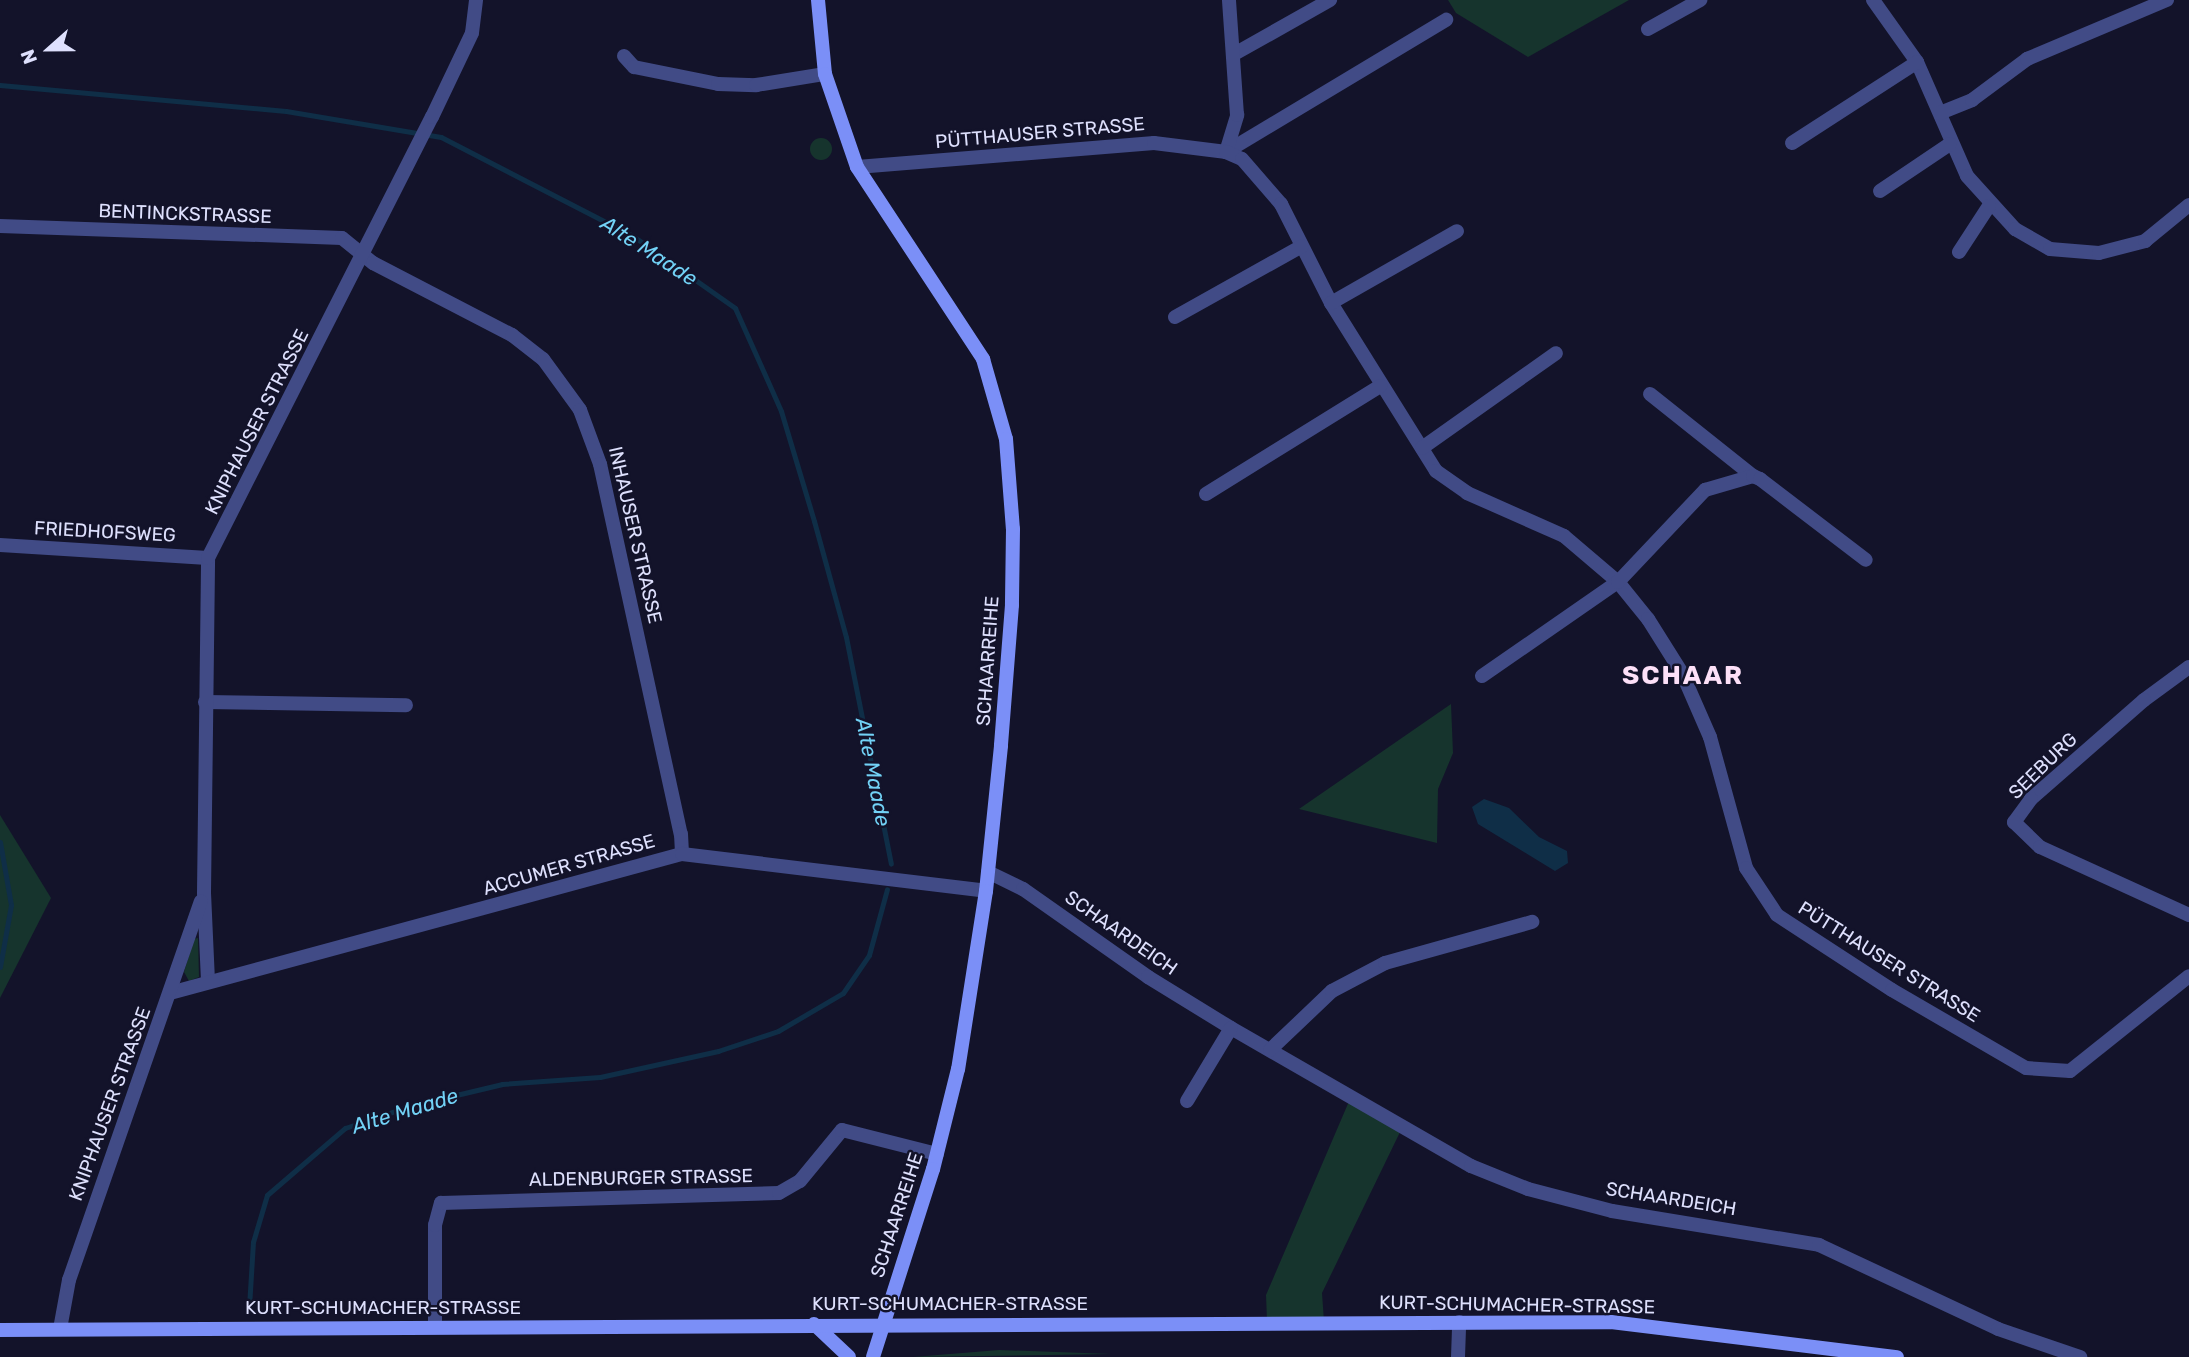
<!DOCTYPE html>
<meta charset="utf-8">
<style>
body{margin:0}
#map{position:relative;width:2189px;height:1357px;overflow:hidden;background:#13132a;font-family:Rubik,sans-serif}
div>[style]{position:absolute}
[style*='--x']{left:calc(var(--x)*1px);top:calc(var(--y)*1px);width:calc(var(--w)*1px);rotate:calc(var(--a)*1deg)}
.green>*{inset:0;background:#16342d}
.round{border-radius:50%}
.water>*{inset:0;background:#0f2e47}
.stream>*{height:5px;margin:-2.5px;padding:0 2.5px;transform-origin:2.5px;border-radius:2.5px;background:#0f2e47}
.street>*{height:14px;margin:-7px;padding:0 7px;transform-origin:7px;border-radius:7px;background:#414b86}
.secondary>*{height:14px;margin:-7px;padding:0 7px;transform-origin:7px;border-radius:7px;background:#7b8ff7}
span{translate:-50% -50%;white-space:nowrap;text-align:center;line-height:1.15;-webkit-text-stroke:5px #13132a;paint-order:stroke}
.street-label{font-size:19px;color:#dee0fd}
.water-label{font-size:21px;color:#72d2f6;font-style:italic}
.district-label{font-size:26px;color:#fde0f8;font-weight:700;letter-spacing:2px}
.north{position:absolute;left:14px;top:14px;width:70px;height:70px;-webkit-text-stroke:5px #13132a;paint-order:stroke;rotate:249deg;font-size:19px;font-weight:700;line-height:28px;text-align:center;color:#dee0fd}
.north::after{content:'';display:block;margin:auto;width:24px;height:32px;background:#dee0fd;clip-path:polygon(50% 0,100% 100%,50% 72%,0 100%)}
</style>
<div id="map">
<div class="green">
<i style="clip-path:polygon(1448px 0,1629px 0,1528px 57px,1456px 13px)"></i>
<i class="round" style="left:810px;top:138px;width:22px;height:22px"></i>
<i style="clip-path:polygon(1451px 704px,1453px 753px,1438px 789px,1437px 843px,1299px 809px)"></i>
<i style="clip-path:polygon(0 815px,51px 898px,0 998px)"></i>
<i style="clip-path:polygon(198px 938px,199px 977px,189px 981px,184px 972px,194px 939px)"></i>
<i style="clip-path:polygon(1350px 1099px,1402px 1128px,1322px 1293px,1324px 1321px,1267px 1321px,1266px 1295px)"></i>
<i style="clip-path:polygon(999px 1350px,1112px 1354px,913px 1357px)"></i>
</div>
<div class="water">
<i style="clip-path:polygon(1484px 799px,1509px 808px,1539px 837px,1567px 851px,1568px 863px,1555px 871px,1478px 824px,1472px 807px)"></i>
</div>
<div class="stream">
<i style="--x:0;--y:85;--w:287;--a:5.2"></i>
<i style="--x:286;--y:111;--w:157;--a:9.5"></i>
<i style="--x:441;--y:137;--w:216;--a:27.3"></i>
<i style="--x:633;--y:236;--w:125;--a:35.2"></i>
<i style="--x:735;--y:308;--w:113;--a:65.9"></i>
<i style="--x:781;--y:411;--w:115;--a:73.3"></i>
<i style="--x:814;--y:521;--w:120;--a:74.6"></i>
<i style="--x:846;--y:637;--w:231;--a:78.8"></i>
<i style="--x:0;--y:842;--w:64;--a:80.1"></i>
<i style="--x:11;--y:905;--w:63;--a:100.1"></i>
<i style="--x:249;--y:1307;--w:65;--a:-86.5"></i>
<i style="--x:253;--y:1242;--w:49;--a:-73.4"></i>
<i style="--x:267;--y:1195;--w:103;--a:-40.7"></i>
<i style="--x:345;--y:1128;--w:69;--a:-18.7"></i>
<i style="--x:410;--y:1106;--w:95;--a:-13.4"></i>
<i style="--x:502;--y:1084;--w:98;--a:-4.1"></i>
<i style="--x:600;--y:1077;--w:121;--a:-12.4"></i>
<i style="--x:718;--y:1051;--w:63;--a:-18.4"></i>
<i style="--x:778;--y:1031;--w:75;--a:-30.3"></i>
<i style="--x:843;--y:993;--w:46;--a:-55.6"></i>
<i style="--x:869;--y:955;--w:68;--a:-74.7"></i>
</div>
<div class="street">
<i style="--x:1873;--y:0;--w:76;--a:54.6"></i>
<i style="--x:1917;--y:62;--w:124;--a:66.3"></i>
<i style="--x:1967;--y:176;--w:72;--a:47.8"></i>
<i style="--x:2015;--y:229;--w:40;--a:29.7"></i>
<i style="--x:2050;--y:249;--w:49;--a:4.7"></i>
<i style="--x:2099;--y:253;--w:48;--a:-14.6"></i>
<i style="--x:2145;--y:241;--w:57;--a:-39.3"></i>
<i style="--x:1648;--y:29;--w:60;--a:-29.1"></i>
<i style="--x:1236;--y:53;--w:108;--a:-29.4"></i>
<i style="--x:624;--y:56;--w:15;--a:48"></i>
<i style="--x:634;--y:67;--w:86;--a:11.4"></i>
<i style="--x:718;--y:84;--w:38;--a:2"></i>
<i style="--x:756;--y:85;--w:70;--a:-9.1"></i>
<i style="--x:1940;--y:113;--w:35;--a:-22"></i>
<i style="--x:1972;--y:100;--w:69;--a:-36.7"></i>
<i style="--x:2027;--y:59;--w:152;--a:-22.9"></i>
<i style="--x:1792;--y:143;--w:149;--a:-32.9"></i>
<i style="--x:1226;--y:152;--w:257;--a:-31"></i>
<i style="--x:1226;--y:152;--w:39;--a:-73"></i>
<i style="--x:1237;--y:115;--w:115;--a:-94"></i>
<i style="--x:857;--y:167;--w:298;--a:-4.6"></i>
<i style="--x:1154;--y:143;--w:73;--a:7.1"></i>
<i style="--x:1226;--y:152;--w:17;--a:24"></i>
<i style="--x:1242;--y:159;--w:60;--a:49.1"></i>
<i style="--x:1281;--y:204;--w:111;--a:63.2"></i>
<i style="--x:1331;--y:303;--w:198;--a:58"></i>
<i style="--x:1436;--y:471;--w:38;--a:35"></i>
<i style="--x:1467;--y:493;--w:106;--a:23.9"></i>
<i style="--x:1564;--y:536;--w:71;--a:40.4"></i>
<i style="--x:1618;--y:582;--w:48;--a:51"></i>
<i style="--x:1648;--y:619;--w:64;--a:57.8"></i>
<i style="--x:1682;--y:673;--w:70;--a:66.4"></i>
<i style="--x:1710;--y:737;--w:136;--a:74.6"></i>
<i style="--x:1746;--y:868;--w:56;--a:56.6"></i>
<i style="--x:1777;--y:915;--w:137;--a:33.1"></i>
<i style="--x:1892;--y:990;--w:155;--a:30.2"></i>
<i style="--x:2026;--y:1068;--w:44;--a:3.9"></i>
<i style="--x:2070;--y:1071;--w:152;--a:-38.6"></i>
<i style="--x:1880;--y:191;--w:84;--a:-33.9"></i>
<i style="--x:0;--y:226;--w:342;--a:2"></i>
<i style="--x:342;--y:238;--w:40;--a:39"></i>
<i style="--x:373;--y:263;--w:157;--a:27.4"></i>
<i style="--x:512;--y:335;--w:39;--a:38"></i>
<i style="--x:543;--y:359;--w:63;--a:54"></i>
<i style="--x:580;--y:410;--w:58;--a:69.7"></i>
<i style="--x:600;--y:464;--w:379;--a:77.7"></i>
<i style="--x:681;--y:834;--w:20;--a:87"></i>
<i style="--x:1959;--y:252;--w:55;--a:-56.9"></i>
<i style="--x:1331;--y:303;--w:145;--a:-29.7"></i>
<i style="--x:1175;--y:317;--w:145;--a:-29.2"></i>
<i style="--x:1650;--y:394;--w:132;--a:38.5"></i>
<i style="--x:1422;--y:448;--w:164;--a:-35.3"></i>
<i style="--x:1206;--y:494;--w:205;--a:-31.8"></i>
<i style="--x:0;--y:545;--w:208;--a:3.6"></i>
<i style="--x:2189;--y:667;--w:56;--a:143.7"></i>
<i style="--x:2144;--y:700;--w:150;--a:138.8"></i>
<i style="--x:2031;--y:799;--w:29;--a:126"></i>
<i style="--x:2014;--y:822;--w:36;--a:44"></i>
<i style="--x:2040;--y:847;--w:164;--a:24.5"></i>
<i style="--x:1482;--y:676;--w:165;--a:-34.7"></i>
<i style="--x:1618;--y:582;--w:127;--a:-46.6"></i>
<i style="--x:1705;--y:490;--w:50;--a:-16.3"></i>
<i style="--x:1753;--y:476;--w:8;--a:23"></i>
<i style="--x:1760;--y:479;--w:133;--a:37.4"></i>
<i style="--x:205;--y:702;--w:201;--a:0.9"></i>
<i style="--x:988;--y:872;--w:39;--a:26"></i>
<i style="--x:1023;--y:889;--w:153;--a:35.1"></i>
<i style="--x:1148;--y:977;--w:97;--a:31.6"></i>
<i style="--x:1231;--y:1028;--w:277;--a:29.9"></i>
<i style="--x:1471;--y:1166;--w:61;--a:22"></i>
<i style="--x:1528;--y:1189;--w:87;--a:14.7"></i>
<i style="--x:1612;--y:1211;--w:210;--a:9.3"></i>
<i style="--x:1819;--y:1245;--w:198;--a:25.1"></i>
<i style="--x:1998;--y:1329;--w:87;--a:18.9"></i>
<i style="--x:208;--y:981;--w:88;--a:-92.6"></i>
<i style="--x:204;--y:893;--w:335;--a:-89.3"></i>
<i style="--x:208;--y:558;--w:495;--a:-63.1"></i>
<i style="--x:432;--y:117;--w:93;--a:-64.5"></i>
<i style="--x:472;--y:33;--w:33;--a:-83"></i>
<i style="--x:170;--y:993;--w:531;--a:-15.19"></i>
<i style="--x:682;--y:854;--w:306;--a:6.9"></i>
<i style="--x:1270;--y:1050;--w:86;--a:-43.6"></i>
<i style="--x:1332;--y:991;--w:60;--a:-27.8"></i>
<i style="--x:1385;--y:963;--w:153;--a:-15.6"></i>
<i style="--x:1187;--y:1101;--w:85;--a:-58.9"></i>
<i style="--x:435;--y:1327;--w:102;--a:-90"></i>
<i style="--x:435;--y:1225;--w:23;--a:-75"></i>
<i style="--x:441;--y:1203;--w:338;--a:-1.7"></i>
<i style="--x:779;--y:1193;--w:24;--a:-30"></i>
<i style="--x:800;--y:1181;--w:66;--a:-50.5"></i>
<i style="--x:842;--y:1130;--w:98;--a:14.2"></i>
<i style="--x:60;--y:1329;--w:50;--a:-79.6"></i>
<i style="--x:69;--y:1280;--w:401;--a:-70.8"></i>
<i style="--x:1458;--y:1357;--w:35;--a:-88"></i>
</div>
<div class="secondary">
<i style="--x:818;--y:0;--w:74;--a:84.6"></i>
<i style="--x:825;--y:74;--w:98;--a:71"></i>
<i style="--x:857;--y:167;--w:230;--a:56.7"></i>
<i style="--x:983;--y:359;--w:83;--a:74"></i>
<i style="--x:1006;--y:439;--w:90;--a:85.6"></i>
<i style="--x:1013;--y:529;--w:76;--a:90.8"></i>
<i style="--x:1012;--y:605;--w:141;--a:94.5"></i>
<i style="--x:1001;--y:746;--w:146;--a:95.9"></i>
<i style="--x:986;--y:891;--w:180;--a:98.9"></i>
<i style="--x:958;--y:1069;--w:103;--a:104"></i>
<i style="--x:933;--y:1169;--w:197;--a:107.7"></i>
<i style="--x:814;--y:1324;--w:48;--a:43.3"></i>
<i style="--x:0;--y:1330;--w:1611;--a:-0.28"></i>
<i style="--x:1611;--y:1322;--w:288;--a:7"></i>
</div>
<div class="street-label">
<span style="left:1040px;top:133px;rotate:-5deg">PÜTTHAUSER STRASSE</span>
<span style="left:185px;top:214px;rotate:2deg">BENTINCKSTRASSE</span>
<span style="left:257px;top:422px;rotate:-63deg">KNIPHAUSER STRASSE</span>
<span style="left:105px;top:532px;rotate:3deg">FRIEDHOFSWEG</span>
<span style="left:635px;top:535px;rotate:77deg">INHAUSER STRASSE</span>
<span style="left:988px;top:661px;rotate:-86deg">SCHAARREIHE</span>
<span style="left:2043px;top:766px;rotate:-44deg">SEEBURG</span>
<span style="left:569px;top:865px;rotate:-16deg">ACCUMER STRASSE</span>
<span style="left:1121px;top:933px;rotate:35deg">SCHAARDEICH</span>
<span style="left:1889px;top:962px;rotate:32deg">PÜTTHAUSER STRASSE</span>
<span style="left:110px;top:1104px;rotate:-70deg">KNIPHAUSER STRASSE</span>
<span style="left:641px;top:1178px;rotate:-1deg">ALDENBURGER STRASSE</span>
<span style="left:1671px;top:1199px;rotate:9deg">SCHAARDEICH</span>
<span style="left:897px;top:1215px;rotate:-72deg">SCHAARREIHE</span>
<span style="left:950px;top:1304px">KURT-SCHUMACHER-STRASSE</span>
<span style="left:1517px;top:1305px;rotate:1deg">KURT-SCHUMACHER-STRASSE</span>
<span style="left:383px;top:1308px">KURT-SCHUMACHER-STRASSE</span>
</div>
<div class="water-label">
<span style="left:649px;top:251px;rotate:33deg">Alte Maade</span>
<span style="left:873px;top:772px;rotate:79deg">Alte Maade</span>
<span style="left:405px;top:1111px;rotate:-17deg">Alte Maade</span>
</div>
<div class="district-label">
<span style="left:1683px;top:676px">SCHAAR</span>
</div>
<div class="north">N</div>
</div>
